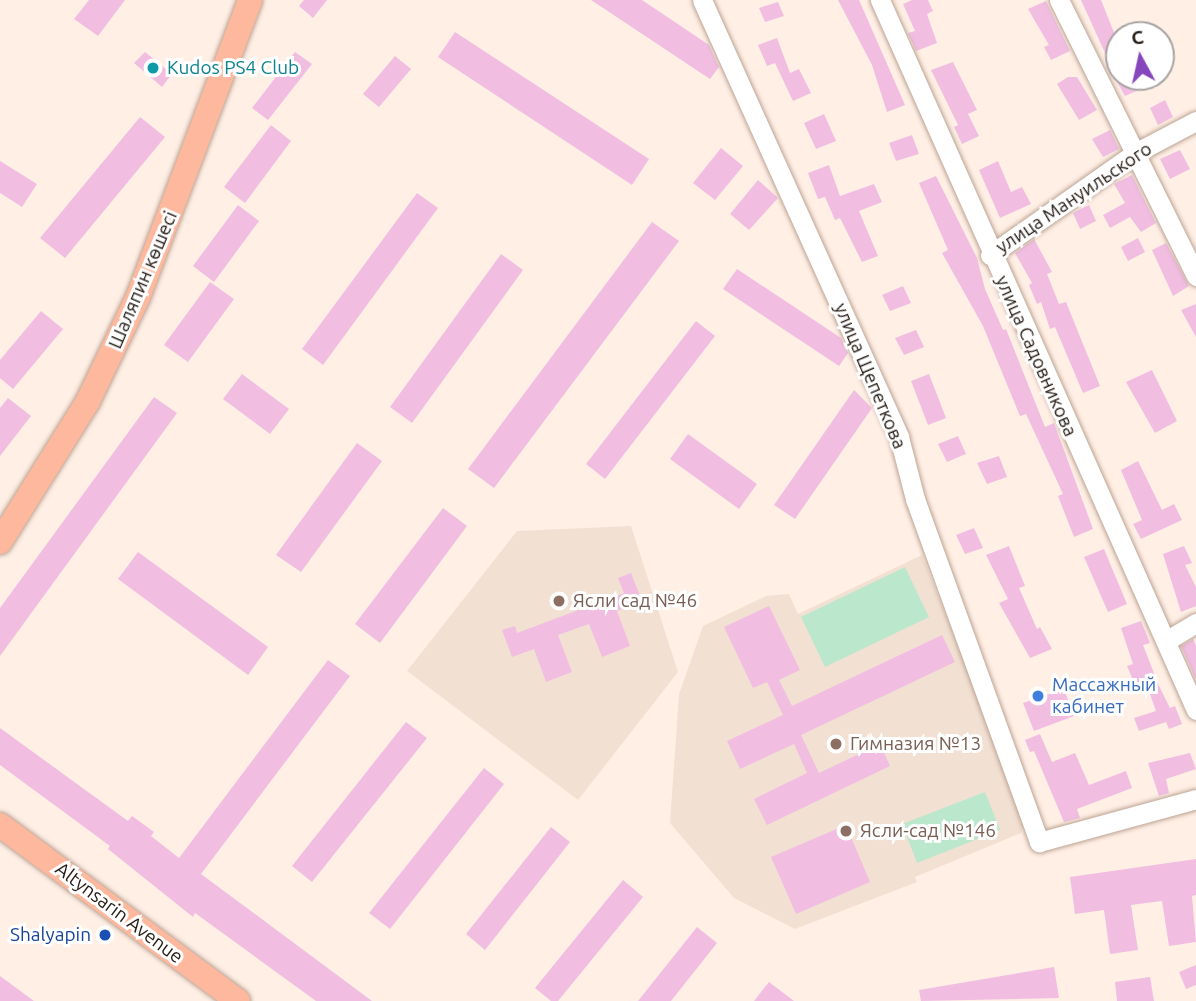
<!DOCTYPE html>
<meta charset="utf-8">
<style>
body{margin:0}
#map{position:relative;width:1196px;height:1001px;overflow:hidden;background:#ffefe5;font-family:Ubuntu,sans-serif}
div>[style]{position:absolute}
[style*='--x']{left:calc(var(--x)*1px);top:calc(var(--y)*1px);width:calc(var(--w)*1px);rotate:calc(var(--a)*1deg)}
.built>*{inset:0;background:#f2e0d3}
.green>*{inset:0;background:#bbe7cd}
.building>*{inset:0;background:#f1bee2}
.roads{filter:drop-shadow(0 0 2px #bca494) drop-shadow(0 0 2px #bca494)}
.minor>*{height:19px;margin:-9.5px;padding:0 9.5px;transform-origin:9.5px;border-radius:9.5px;background:#fff}
.major>*{height:24px;margin:-12px;padding:0 12px;transform-origin:12px;border-radius:12px;background:#fdb89e}
.dots>*{width:19px;height:19px;translate:-50% -50%;box-sizing:border-box;border:4px solid #fff;border-radius:50%}
span{translate:-50% -50%;white-space:nowrap;text-align:center;line-height:1.15;-webkit-text-stroke:6px #fff;paint-order:stroke}
.culture-label{font-size:19px;color:#0d838f}
.left{translate:0 -50%;text-align:left}
.street-label{font-size:19px;color:#231a14}
.education-label{font-size:19px;color:#785e54}
.shop-label{font-size:19px;color:#366cbe}
.transit-label{font-size:19px;color:#164399}
.right{translate:-100% -50%;text-align:right}
.north{position:absolute;left:1105px;top:21px;width:70px;height:70px;box-sizing:border-box;background:#fff;border:2px solid #a7a3a1;border-radius:50%;rotate:352deg;font-size:19px;font-weight:700;line-height:28px;text-align:center;color:#231a14}
.north::after{content:'';display:block;margin:auto;width:24px;height:32px;background:#8747bc;clip-path:polygon(50% 0,100% 100%,50% 72%,0 100%)}
</style>
<div id="map">
<div class="built">
<i style="clip-path:polygon(631px 526px,678px 672px,578px 800px,407px 671px,517px 531px)"></i>
<i style="clip-path:polygon(922px 555px,1026px 819px,1021px 833px,915px 877px,917px 882px,795px 929px,734px 898px,670px 823px,679px 694px,703px 626px,766px 596px,789px 594px,798px 614px)"></i>
</div>
<div class="green">
<i style="clip-path:polygon(905px 567px,929px 617px,825px 667px,801px 617px)"></i>
<i style="clip-path:polygon(985px 792px,1000px 830px,917px 863px,902px 824px)"></i>
</div>
<div class="building">
<i style="clip-path:polygon(89px 0,125px 0,98px 36px,74px 19px)"></i>
<i style="clip-path:polygon(304px 0,327px 0,313px 18px,299px 6px)"></i>
<i style="clip-path:polygon(591px 0,642px 0,709px 45px,719px 67px,710px 79px)"></i>
<i style="clip-path:polygon(838px 0,859px 0,905px 105px,887px 112px,872px 65px)"></i>
<i style="clip-path:polygon(912px 0,928px 0,933px 11px,927px 14px,937px 43px,916px 51px,908px 33px,915px 31px,903px 4px)"></i>
<i style="clip-path:polygon(1081px 0,1101px 0,1119px 45px,1119px 60px,1110px 64px)"></i>
<i style="clip-path:polygon(1046px 1px,1070px 51px,1051px 60px,1044px 47px,1049px 45px,1028px 9px)"></i>
<i style="clip-path:polygon(778px 2px,784px 16px,765px 22px,759px 8px)"></i>
<i style="clip-path:polygon(455px 32px,649px 159px,632px 185px,438px 57px)"></i>
<i style="clip-path:polygon(777px 38px,790px 73px,799px 69px,811px 93px,793px 101px,775px 63px,767px 66px,758px 45px)"></i>
<i style="clip-path:polygon(145px 52px,172px 74px,162px 87px,134px 63px)"></i>
<i style="clip-path:polygon(295px 52px,312px 64px,268px 120px,252px 108px)"></i>
<i style="clip-path:polygon(395px 56px,411px 69px,379px 107px,363px 94px)"></i>
<i style="clip-path:polygon(953px 62px,977px 110px,968px 114px,979px 136px,962px 144px,954px 127px,958px 125px,931px 70px)"></i>
<i style="clip-path:polygon(1068px 77px,1077px 77px,1097px 110px,1079px 120px,1057px 84px)"></i>
<i style="clip-path:polygon(1135px 77px,1141px 89px,1125px 96px,1116px 80px)"></i>
<i style="clip-path:polygon(1165px 100px,1173px 117px,1158px 125px,1150px 108px)"></i>
<i style="clip-path:polygon(824px 114px,836px 141px,816px 149px,804px 123px)"></i>
<i style="clip-path:polygon(140px 117px,165px 137px,65px 258px,40px 238px)"></i>
<i style="clip-path:polygon(271px 125px,291px 141px,245px 203px,224px 187px)"></i>
<i style="clip-path:polygon(1110px 130px,1119px 149px,1103px 157px,1092px 139px)"></i>
<i style="clip-path:polygon(912px 135px,919px 154px,896px 161px,889px 143px)"></i>
<i style="clip-path:polygon(721px 148px,743px 166px,715px 200px,693px 183px)"></i>
<i style="clip-path:polygon(1180px 150px,1190px 169px,1170px 179px,1160px 159px)"></i>
<i style="clip-path:polygon(0 161px,37px 184px,22px 207px,0 193px)"></i>
<i style="clip-path:polygon(998px 161px,1011px 192px,1022px 187px,1031px 204px,1000px 218px,979px 170px)"></i>
<i style="clip-path:polygon(829px 165px,840px 196px,874px 184px,882px 202px,859px 211px,878px 256px,862px 262px,840px 218px,835px 220px,825px 197px,818px 199px,808px 173px)"></i>
<i style="clip-path:polygon(1132px 175px,1156px 223px,1141px 232px,1130px 217px,1110px 228px,1103px 215px,1125px 203px,1114px 184px)"></i>
<i style="clip-path:polygon(936px 176px,977px 258px,985px 289px,1003px 330px,1006px 329px,1045px 427px,1054px 423px,1093px 529px,1074px 537px,1058px 496px,1063px 494px,1026px 414px,1020px 416px,983px 326px,942px 253px,948px 250px,919px 183px)"></i>
<i style="clip-path:polygon(758px 180px,778px 198px,749px 230px,730px 214px)"></i>
<i style="clip-path:polygon(417px 193px,438px 208px,323px 365px,302px 349px)"></i>
<i style="clip-path:polygon(238px 205px,259px 221px,214px 282px,193px 266px)"></i>
<i style="clip-path:polygon(1089px 205px,1096px 221px,1080px 229px,1073px 213px)"></i>
<i style="clip-path:polygon(652px 222px,679px 241px,494px 488px,468px 469px)"></i>
<i style="clip-path:polygon(1138px 238px,1145px 252px,1128px 261px,1121px 247px)"></i>
<i style="clip-path:polygon(1034px 239px,1052px 272px,1047px 274px,1059px 304px,1066px 302px,1100px 386px,1083px 393px,1055px 327px,1050px 329px,1041px 302px,1037px 304px,1029px 285px,1032px 283px,1015px 253px)"></i>
<i style="clip-path:polygon(1166px 243px,1189px 286px,1173px 296px,1152px 250px)"></i>
<i style="clip-path:polygon(501px 254px,523px 270px,412px 423px,390px 407px)"></i>
<i style="clip-path:polygon(737px 269px,841px 338px,848px 353px,839px 366px,723px 289px)"></i>
<i style="clip-path:polygon(210px 282px,234px 299px,188px 362px,164px 345px)"></i>
<i style="clip-path:polygon(903px 286px,911px 303px,890px 311px,882px 295px)"></i>
<i style="clip-path:polygon(1196px 304px,1196px 337px,1181px 310px)"></i>
<i style="clip-path:polygon(41px 311px,63px 329px,13px 389px,0 378px,0 360px)"></i>
<i style="clip-path:polygon(696px 321px,715px 336px,605px 479px,586px 464px)"></i>
<i style="clip-path:polygon(916px 330px,924px 347px,904px 355px,895px 338px)"></i>
<i style="clip-path:polygon(1152px 370px,1177px 421px,1155px 433px,1126px 382px)"></i>
<i style="clip-path:polygon(242px 374px,289px 409px,270px 434px,223px 399px)"></i>
<i style="clip-path:polygon(929px 374px,946px 418px,928px 425px,911px 381px)"></i>
<i style="clip-path:polygon(854px 390px,872px 408px,795px 519px,774px 505px)"></i>
<i style="clip-path:polygon(154px 397px,177px 413px,0 656px,0 608px)"></i>
<i style="clip-path:polygon(8px 398px,31px 416px,0 456px,0 408px)"></i>
<i style="clip-path:polygon(688px 434px,757px 484px,739px 509px,670px 459px)"></i>
<i style="clip-path:polygon(958px 436px,966px 454px,947px 462px,938px 444px)"></i>
<i style="clip-path:polygon(357px 443px,382px 461px,301px 572px,276px 555px)"></i>
<i style="clip-path:polygon(999px 456px,1007px 477px,987px 484px,977px 463px)"></i>
<i style="clip-path:polygon(1138px 461px,1162px 510px,1174px 504px,1182px 520px,1141px 539px,1133px 524px,1142px 520px,1121px 470px)"></i>
<i style="clip-path:polygon(443px 508px,467px 526px,380px 643px,355px 624px)"></i>
<i style="clip-path:polygon(974px 528px,983px 548px,965px 554px,956px 535px)"></i>
<i style="clip-path:polygon(1009px 546px,1025px 586px,1019px 588px,1037px 629px,1040px 627px,1052px 649px,1030px 658px,999px 603px,1008px 599px,986px 555px)"></i>
<i style="clip-path:polygon(1184px 546px,1192px 563px,1185px 565px,1196px 587px,1196px 606px,1181px 612px,1163px 554px)"></i>
<i style="clip-path:polygon(1104px 549px,1127px 604px,1108px 612px,1084px 557px)"></i>
<i style="clip-path:polygon(138px 552px,268px 647px,248px 675px,118px 579px)"></i>
<i style="clip-path:polygon(631px 573px,642px 601px,617px 611px,630px 646px,602px 657px,589px 624px,558px 635px,572px 672px,546px 682px,534px 649px,512px 657px,502px 630px,515px 626px,517px 633px,624px 593px,618px 578px)"></i>
<i style="clip-path:polygon(769px 606px,800px 670px,779px 680px,792px 706px,942px 635px,955px 662px,801px 735px,819px 773px,880px 744px,890px 766px,767px 825px,754px 799px,807px 773px,794px 744px,740px 769px,727px 741px,783px 715px,767px 682px,753px 688px,724px 627px)"></i>
<i style="clip-path:polygon(1141px 621px,1150px 643px,1143px 645px,1159px 686px,1170px 708px,1175px 706px,1182px 724px,1169px 729px,1166px 722px,1139px 731px,1134px 718px,1156px 711px,1146px 683px,1136px 687px,1127px 666px,1133px 664px,1121px 628px)"></i>
<i style="clip-path:polygon(1193px 639px,1196px 646px,1196px 680px,1181px 646px)"></i>
<i style="clip-path:polygon(328px 660px,350px 676px,201px 874px,372px 1001px,316px 1001px,195px 913px,193px 917px,108px 849px,110px 846px,0 765px,0 728px,128px 821px,132px 816px,154px 832px,151px 836px,179px 858px)"></i>
<i style="clip-path:polygon(1064px 689px,1074px 716px,1034px 731px,1023px 703px)"></i>
<i style="clip-path:polygon(406px 722px,427px 738px,312px 882px,292px 866px)"></i>
<i style="clip-path:polygon(1040px 734px,1052px 762px,1075px 753px,1089px 785px,1126px 771px,1132px 788px,1077px 809px,1080px 818px,1064px 822px,1034px 751px,1030px 752px,1025px 740px)"></i>
<i style="clip-path:polygon(1190px 753px,1196px 769px,1166px 779px,1169px 793px,1159px 796px,1148px 763px)"></i>
<i style="clip-path:polygon(484px 768px,504px 784px,390px 929px,369px 913px)"></i>
<i style="clip-path:polygon(846px 825px,870px 882px,796px 914px,771px 857px)"></i>
<i style="clip-path:polygon(551px 827px,570px 842px,485px 950px,466px 934px)"></i>
<i style="clip-path:polygon(1196px 859px,1196px 895px,1192px 896px,1196px 942px,1169px 946px,1162px 901px,1131px 905px,1138px 950px,1110px 954px,1104px 910px,1075px 914px,1070px 877px)"></i>
<i style="clip-path:polygon(623px 880px,643px 897px,558px 1001px,551px 1001px,535px 988px)"></i>
<i style="clip-path:polygon(697px 927px,717px 943px,671px 1001px,638px 1001px)"></i>
<i style="clip-path:polygon(1196px 965px,1196px 985px,1186px 989px,1179px 972px)"></i>
<i style="clip-path:polygon(1054px 967px,1059px 998px,921px 1001px,919px 990px)"></i>
<i style="clip-path:polygon(0 976px,34px 1001px,0 1001px)"></i>
<i style="clip-path:polygon(1150px 977px,1154px 1001px,1117px 1001px,1115px 982px)"></i>
<i style="clip-path:polygon(769px 982px,794px 1001px,754px 1001px)"></i>
</div>
<div class="roads">
<div class="minor">
<i style="--x:702;--y:0;--w:479;--a:65.7"></i>
<i style="--x:899;--y:437;--w:64;--a:75.5"></i>
<i style="--x:915;--y:499;--w:365;--a:70.1"></i>
<i style="--x:1039;--y:842;--w:163;--a:-15.3"></i>
<i style="--x:880;--y:0;--w:777;--a:66.01"></i>
<i style="--x:1059;--y:0;--w:308;--a:63.6"></i>
<i style="--x:990;--y:255;--w:177;--a:-35.1"></i>
<i style="--x:1135;--y:153;--w:69;--a:-27.7"></i>
<i style="--x:1166;--y:641;--w:35;--a:-31"></i>
</div>
<div class="major">
<i style="--x:0;--y:542;--w:166;--a:-58"></i>
<i style="--x:88;--y:401;--w:115;--a:-64.3"></i>
<i style="--x:138;--y:297;--w:317;--a:-69.3"></i>
<i style="--x:0;--y:825;--w:296;--a:36.5"></i>
</div>
</div>
<div class="dots">
<i style="left:153px;top:68px;background:#0f9aa8"></i>
<i style="left:559px;top:601px;background:#8d6e63"></i>
<i style="left:1038px;top:696px;background:#3f7fe0"></i>
<i style="left:836px;top:744px;background:#8d6e63"></i>
<i style="left:846px;top:831px;background:#8d6e63"></i>
<i style="left:105px;top:935px;background:#1a4fb4"></i>
</div>
<div class="culture-label">
<span class="left" style="left:167px;top:68px">Kudos PS4 Club</span>
</div>
<div class="street-label">
<span style="left:1074px;top:198px;rotate:-34deg">улица Мануильского</span>
<span style="left:143px;top:280px;rotate:-67deg">Шаляпин көшесі</span>
<span style="left:1036px;top:356px;rotate:66deg">улица Садовникова</span>
<span style="left:870px;top:376px;rotate:67deg">улица Щепеткова</span>
<span style="left:119px;top:913px;rotate:37deg">Altynsarin Avenue</span>
</div>
<div class="education-label">
<span class="left" style="left:573px;top:601px">Ясли сад №46</span>
<span class="left" style="left:850px;top:744px">Гимназия №13</span>
<span class="left" style="left:860px;top:831px">Ясли-сад №146</span>
</div>
<div class="shop-label">
<span class="left" style="left:1052px;top:696px">Массажный<br>кабинет</span>
</div>
<div class="transit-label">
<span class="right" style="left:91px;top:935px">Shalyapin</span>
</div>
<div class="north">С</div>
</div>
